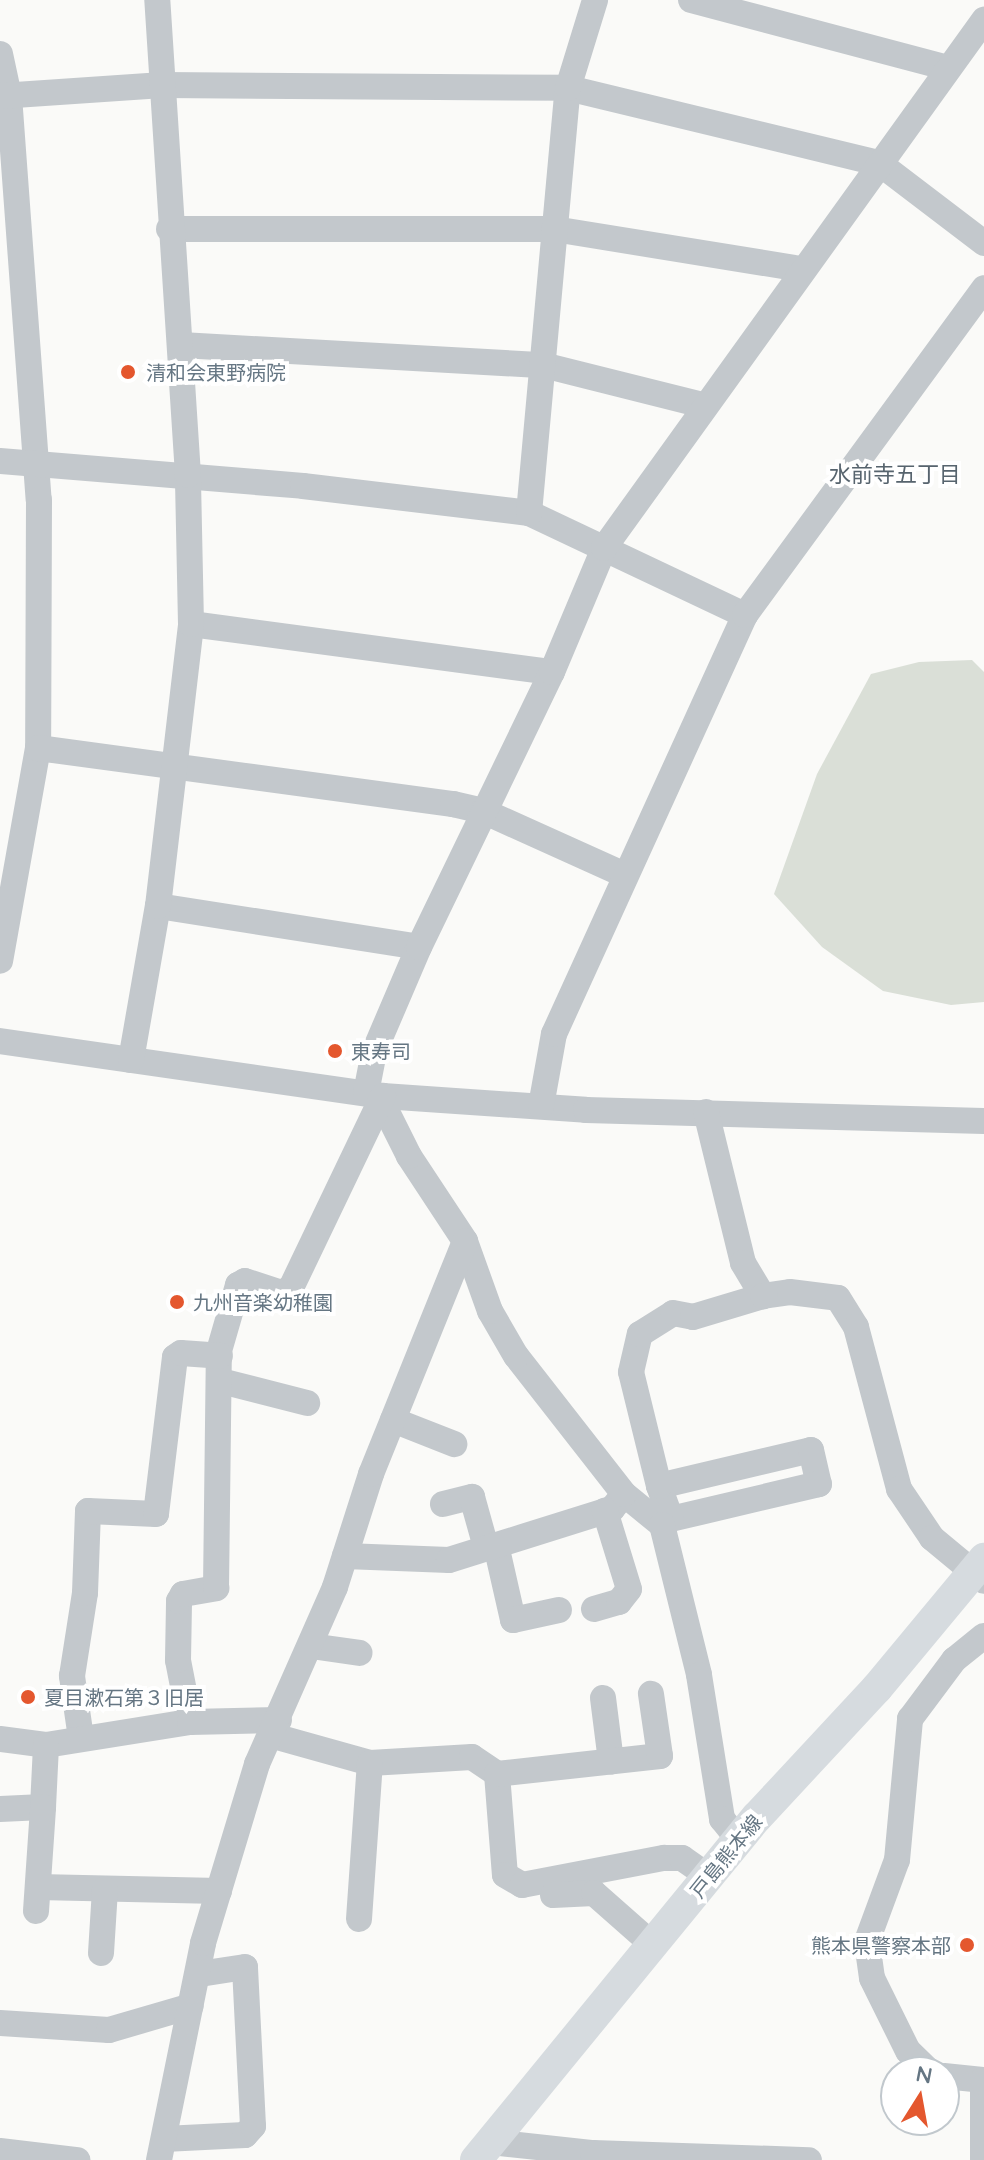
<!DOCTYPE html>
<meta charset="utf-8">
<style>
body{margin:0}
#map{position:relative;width:984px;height:2160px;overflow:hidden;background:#fafaf8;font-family:Quicksand,"Noto Sans JP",sans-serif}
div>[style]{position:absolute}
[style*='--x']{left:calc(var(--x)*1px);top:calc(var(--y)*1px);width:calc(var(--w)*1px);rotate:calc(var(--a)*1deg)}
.green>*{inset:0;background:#dadfd7}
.minor>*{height:26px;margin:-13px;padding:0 13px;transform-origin:13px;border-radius:13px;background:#c3c8cc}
.major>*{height:32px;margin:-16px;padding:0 16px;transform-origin:16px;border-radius:16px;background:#d6dbdf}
.dots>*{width:22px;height:22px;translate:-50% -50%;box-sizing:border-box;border:4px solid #fff;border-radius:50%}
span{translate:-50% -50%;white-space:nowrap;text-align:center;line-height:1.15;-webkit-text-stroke:8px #fff;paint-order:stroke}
.poi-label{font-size:20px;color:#657683}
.left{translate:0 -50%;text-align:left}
.right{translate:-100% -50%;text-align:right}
.street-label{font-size:20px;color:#657683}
.neighbourhood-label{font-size:22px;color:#57646e}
.north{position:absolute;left:880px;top:2056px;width:80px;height:80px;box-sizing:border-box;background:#fff;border:2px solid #c1c8cd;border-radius:50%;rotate:11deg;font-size:22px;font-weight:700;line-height:32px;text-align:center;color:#657683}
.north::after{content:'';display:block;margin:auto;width:28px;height:36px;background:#e4572e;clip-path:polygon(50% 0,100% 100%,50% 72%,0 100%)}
</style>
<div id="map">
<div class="green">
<i style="clip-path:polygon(972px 660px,984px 672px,984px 1002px,951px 1005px,883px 991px,822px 947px,774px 894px,817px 774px,871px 674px,919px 662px)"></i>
</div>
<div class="minor">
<i style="--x:691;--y:0;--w:266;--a:14.8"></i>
<i style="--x:0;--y:54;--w:43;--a:77.9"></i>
<i style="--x:9;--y:96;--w:405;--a:85.8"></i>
<i style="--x:39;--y:500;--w:248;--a:90.2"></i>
<i style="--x:38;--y:748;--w:216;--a:100.1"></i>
<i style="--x:0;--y:96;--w:163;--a:-3.9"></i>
<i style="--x:163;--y:85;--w:405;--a:0.4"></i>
<i style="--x:568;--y:88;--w:320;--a:13.6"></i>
<i style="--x:879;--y:163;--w:132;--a:37.3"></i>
<i style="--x:169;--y:229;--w:385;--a:0"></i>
<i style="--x:554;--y:229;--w:250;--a:9.2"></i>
<i style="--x:181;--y:345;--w:363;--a:3.2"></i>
<i style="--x:543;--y:365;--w:164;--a:14.1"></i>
<i style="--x:0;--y:461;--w:304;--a:4.7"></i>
<i style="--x:303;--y:486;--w:228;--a:6.8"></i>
<i style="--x:529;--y:513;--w:239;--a:25.3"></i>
<i style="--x:529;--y:513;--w:427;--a:-84.8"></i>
<i style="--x:568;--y:88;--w:92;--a:-72.9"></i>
<i style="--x:191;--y:624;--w:364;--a:7.6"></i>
<i style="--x:38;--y:748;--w:419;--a:7.7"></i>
<i style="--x:453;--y:804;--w:31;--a:13"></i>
<i style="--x:483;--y:811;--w:156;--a:24.3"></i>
<i style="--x:158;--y:906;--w:264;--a:8.9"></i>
<i style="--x:0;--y:1041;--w:387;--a:8.2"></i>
<i style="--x:383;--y:1096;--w:203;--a:3.9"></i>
<i style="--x:586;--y:1110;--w:398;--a:1.6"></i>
<i style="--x:131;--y:1060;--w:156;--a:-80.1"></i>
<i style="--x:158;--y:906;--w:284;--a:-83.3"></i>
<i style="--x:191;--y:624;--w:149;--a:-91.2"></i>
<i style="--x:188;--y:475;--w:476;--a:-93.7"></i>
<i style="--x:366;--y:1093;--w:42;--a:-79"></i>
<i style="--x:374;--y:1052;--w:114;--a:-66.8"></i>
<i style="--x:419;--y:947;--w:305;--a:-64.2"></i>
<i style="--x:552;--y:672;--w:134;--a:-67.2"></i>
<i style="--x:604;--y:548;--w:651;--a:-54.26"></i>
<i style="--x:541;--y:1106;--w:73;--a:-79.8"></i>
<i style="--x:554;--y:1034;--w:460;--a:-65.5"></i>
<i style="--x:745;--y:615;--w:405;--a:-53.8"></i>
<i style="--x:706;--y:1112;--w:155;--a:76.2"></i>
<i style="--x:743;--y:1263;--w:39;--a:59"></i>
<i style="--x:221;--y:1381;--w:89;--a:14.3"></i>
<i style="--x:393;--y:1420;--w:66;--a:21.5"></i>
<i style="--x:659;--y:1486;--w:156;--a:-13.3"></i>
<i style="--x:811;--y:1450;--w:35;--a:77"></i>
<i style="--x:819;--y:1484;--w:152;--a:166.7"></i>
<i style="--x:671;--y:1519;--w:35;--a:-110"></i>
<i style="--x:659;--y:1486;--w:117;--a:-103.8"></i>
<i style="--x:631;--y:1372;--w:39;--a:-77"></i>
<i style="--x:640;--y:1334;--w:39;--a:-32"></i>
<i style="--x:673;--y:1313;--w:20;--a:11"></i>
<i style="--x:693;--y:1317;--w:73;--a:-16.7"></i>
<i style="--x:763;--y:1296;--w:27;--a:-8"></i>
<i style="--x:790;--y:1292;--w:48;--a:7.1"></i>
<i style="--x:838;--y:1298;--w:34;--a:58"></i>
<i style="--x:856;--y:1327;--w:168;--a:75.1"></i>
<i style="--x:899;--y:1489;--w:59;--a:56"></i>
<i style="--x:932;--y:1538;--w:67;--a:39.6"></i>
<i style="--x:624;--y:1494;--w:49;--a:39.2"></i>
<i style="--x:662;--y:1525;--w:154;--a:76.1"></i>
<i style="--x:699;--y:1675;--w:146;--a:80.9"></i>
<i style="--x:722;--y:1819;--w:27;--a:51"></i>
<i style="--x:443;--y:1504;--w:30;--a:-14"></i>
<i style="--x:472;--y:1497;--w:52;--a:74.4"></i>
<i style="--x:496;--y:1545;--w:77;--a:77.2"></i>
<i style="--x:513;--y:1620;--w:47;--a:-12.3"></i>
<i style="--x:345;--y:1556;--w:104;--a:2.2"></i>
<i style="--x:449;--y:1560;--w:171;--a:-17.4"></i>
<i style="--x:612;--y:1509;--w:19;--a:-51"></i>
<i style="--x:624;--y:1494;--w:175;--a:-128"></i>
<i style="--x:516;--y:1356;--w:52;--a:-120"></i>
<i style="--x:490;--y:1311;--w:74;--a:-109.7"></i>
<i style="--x:465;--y:1241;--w:102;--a:-123.4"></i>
<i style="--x:409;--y:1156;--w:58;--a:-116.6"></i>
<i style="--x:594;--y:1609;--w:26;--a:-16"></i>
<i style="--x:619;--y:1602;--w:16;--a:-52"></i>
<i style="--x:629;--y:1589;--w:82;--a:-107.1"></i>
<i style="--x:311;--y:1646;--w:49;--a:8.1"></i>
<i style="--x:603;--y:1698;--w:64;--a:82.8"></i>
<i style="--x:190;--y:1722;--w:63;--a:-101"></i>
<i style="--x:178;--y:1660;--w:59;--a:-89"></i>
<i style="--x:179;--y:1601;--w:8;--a:-60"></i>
<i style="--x:183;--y:1594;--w:34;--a:-10"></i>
<i style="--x:216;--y:1588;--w:237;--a:-89.3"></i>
<i style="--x:219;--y:1351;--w:69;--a:-73.9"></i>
<i style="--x:238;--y:1285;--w:8;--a:-30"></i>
<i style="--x:245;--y:1281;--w:38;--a:18"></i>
<i style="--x:281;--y:1293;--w:11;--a:-27"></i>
<i style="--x:291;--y:1288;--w:213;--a:-64.4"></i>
<i style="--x:270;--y:1735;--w:104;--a:15.6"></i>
<i style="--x:370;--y:1763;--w:102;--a:-3.4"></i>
<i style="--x:472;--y:1757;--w:30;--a:34"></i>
<i style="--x:497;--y:1774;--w:101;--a:85.5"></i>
<i style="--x:505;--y:1875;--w:20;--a:30"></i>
<i style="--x:522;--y:1885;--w:145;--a:-10.8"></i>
<i style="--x:664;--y:1858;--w:18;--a:0"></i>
<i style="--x:682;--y:1858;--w:33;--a:35"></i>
<i style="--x:81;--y:1738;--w:63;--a:-98.3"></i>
<i style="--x:72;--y:1676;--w:84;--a:-81.1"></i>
<i style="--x:85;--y:1593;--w:82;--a:-87.9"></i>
<i style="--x:88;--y:1511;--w:68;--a:2.5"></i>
<i style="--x:156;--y:1514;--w:158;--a:-83.1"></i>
<i style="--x:175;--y:1357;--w:7;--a:-34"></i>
<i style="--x:181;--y:1353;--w:39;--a:4"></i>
<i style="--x:0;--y:1739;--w:46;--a:7.4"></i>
<i style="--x:46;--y:1745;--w:146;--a:-9.1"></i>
<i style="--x:190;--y:1722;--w:89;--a:-1.3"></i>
<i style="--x:497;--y:1774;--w:164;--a:-6.3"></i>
<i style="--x:660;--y:1756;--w:63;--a:-98.3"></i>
<i style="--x:0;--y:1809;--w:43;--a:-2.7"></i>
<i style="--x:43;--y:1807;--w:62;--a:-87.2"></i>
<i style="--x:38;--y:1887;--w:181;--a:1.3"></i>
<i style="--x:553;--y:1895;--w:41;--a:-2.8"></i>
<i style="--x:594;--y:1893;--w:79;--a:41.4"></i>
<i style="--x:36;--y:1911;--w:104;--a:-86.1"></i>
<i style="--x:359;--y:1919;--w:156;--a:-86"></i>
<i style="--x:101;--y:1953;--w:64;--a:-86.4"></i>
<i style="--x:0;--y:2023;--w:109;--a:3.7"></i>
<i style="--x:109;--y:2030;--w:85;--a:-16.3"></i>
<i style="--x:930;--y:2072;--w:30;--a:-136"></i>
<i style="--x:908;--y:2051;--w:81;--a:-116.3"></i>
<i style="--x:872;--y:1978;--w:37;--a:-98"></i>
<i style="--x:867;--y:1941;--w:86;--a:-69.7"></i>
<i style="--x:897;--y:1860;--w:142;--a:-84.7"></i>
<i style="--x:910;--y:1719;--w:74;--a:-53.3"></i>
<i style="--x:954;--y:1660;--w:38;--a:-39"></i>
<i style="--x:944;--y:2076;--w:40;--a:5.7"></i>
<i style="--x:164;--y:2139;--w:81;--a:-2.8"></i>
<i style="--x:245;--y:2135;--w:12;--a:-48"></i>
<i style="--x:253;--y:2126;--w:159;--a:-92.9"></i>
<i style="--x:245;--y:1967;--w:47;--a:171.3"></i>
<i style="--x:491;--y:2142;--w:103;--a:6.2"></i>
<i style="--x:593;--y:2153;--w:216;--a:1.9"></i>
<i style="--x:0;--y:2151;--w:78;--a:6.7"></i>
<i style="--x:159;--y:2160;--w:221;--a:-78.5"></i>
<i style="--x:203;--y:1943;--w:187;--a:-73.2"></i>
<i style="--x:257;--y:1764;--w:193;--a:-66.2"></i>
<i style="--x:335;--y:1587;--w:119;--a:-72.3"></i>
<i style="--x:371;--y:1474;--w:251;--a:-68"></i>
<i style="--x:983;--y:2160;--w:80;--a:-90"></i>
</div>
<div class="major">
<i style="--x:476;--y:2160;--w:443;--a:-50.7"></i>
<i style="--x:757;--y:1817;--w:176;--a:-47.1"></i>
<i style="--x:877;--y:1688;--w:168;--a:-50.3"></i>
</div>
<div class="dots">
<i style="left:128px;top:372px;background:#e4572e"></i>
<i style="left:335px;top:1051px;background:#e4572e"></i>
<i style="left:177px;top:1302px;background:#e4572e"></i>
<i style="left:28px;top:1697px;background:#e4572e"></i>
<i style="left:967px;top:1945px;background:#e4572e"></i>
</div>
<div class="poi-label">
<span class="left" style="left:146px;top:372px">清和会東野病院</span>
<span class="left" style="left:351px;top:1051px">東寿司</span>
<span class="left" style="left:193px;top:1302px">九州音楽幼稚園</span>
<span class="left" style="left:44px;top:1697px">夏目漱石第３旧居</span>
<span class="right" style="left:951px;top:1945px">熊本県警察本部</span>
</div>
<div class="street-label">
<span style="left:726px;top:1856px;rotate:-51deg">戸島熊本線</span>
</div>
<div class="neighbourhood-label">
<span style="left:895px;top:475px">水前寺五丁目</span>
</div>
<div class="north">N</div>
</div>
